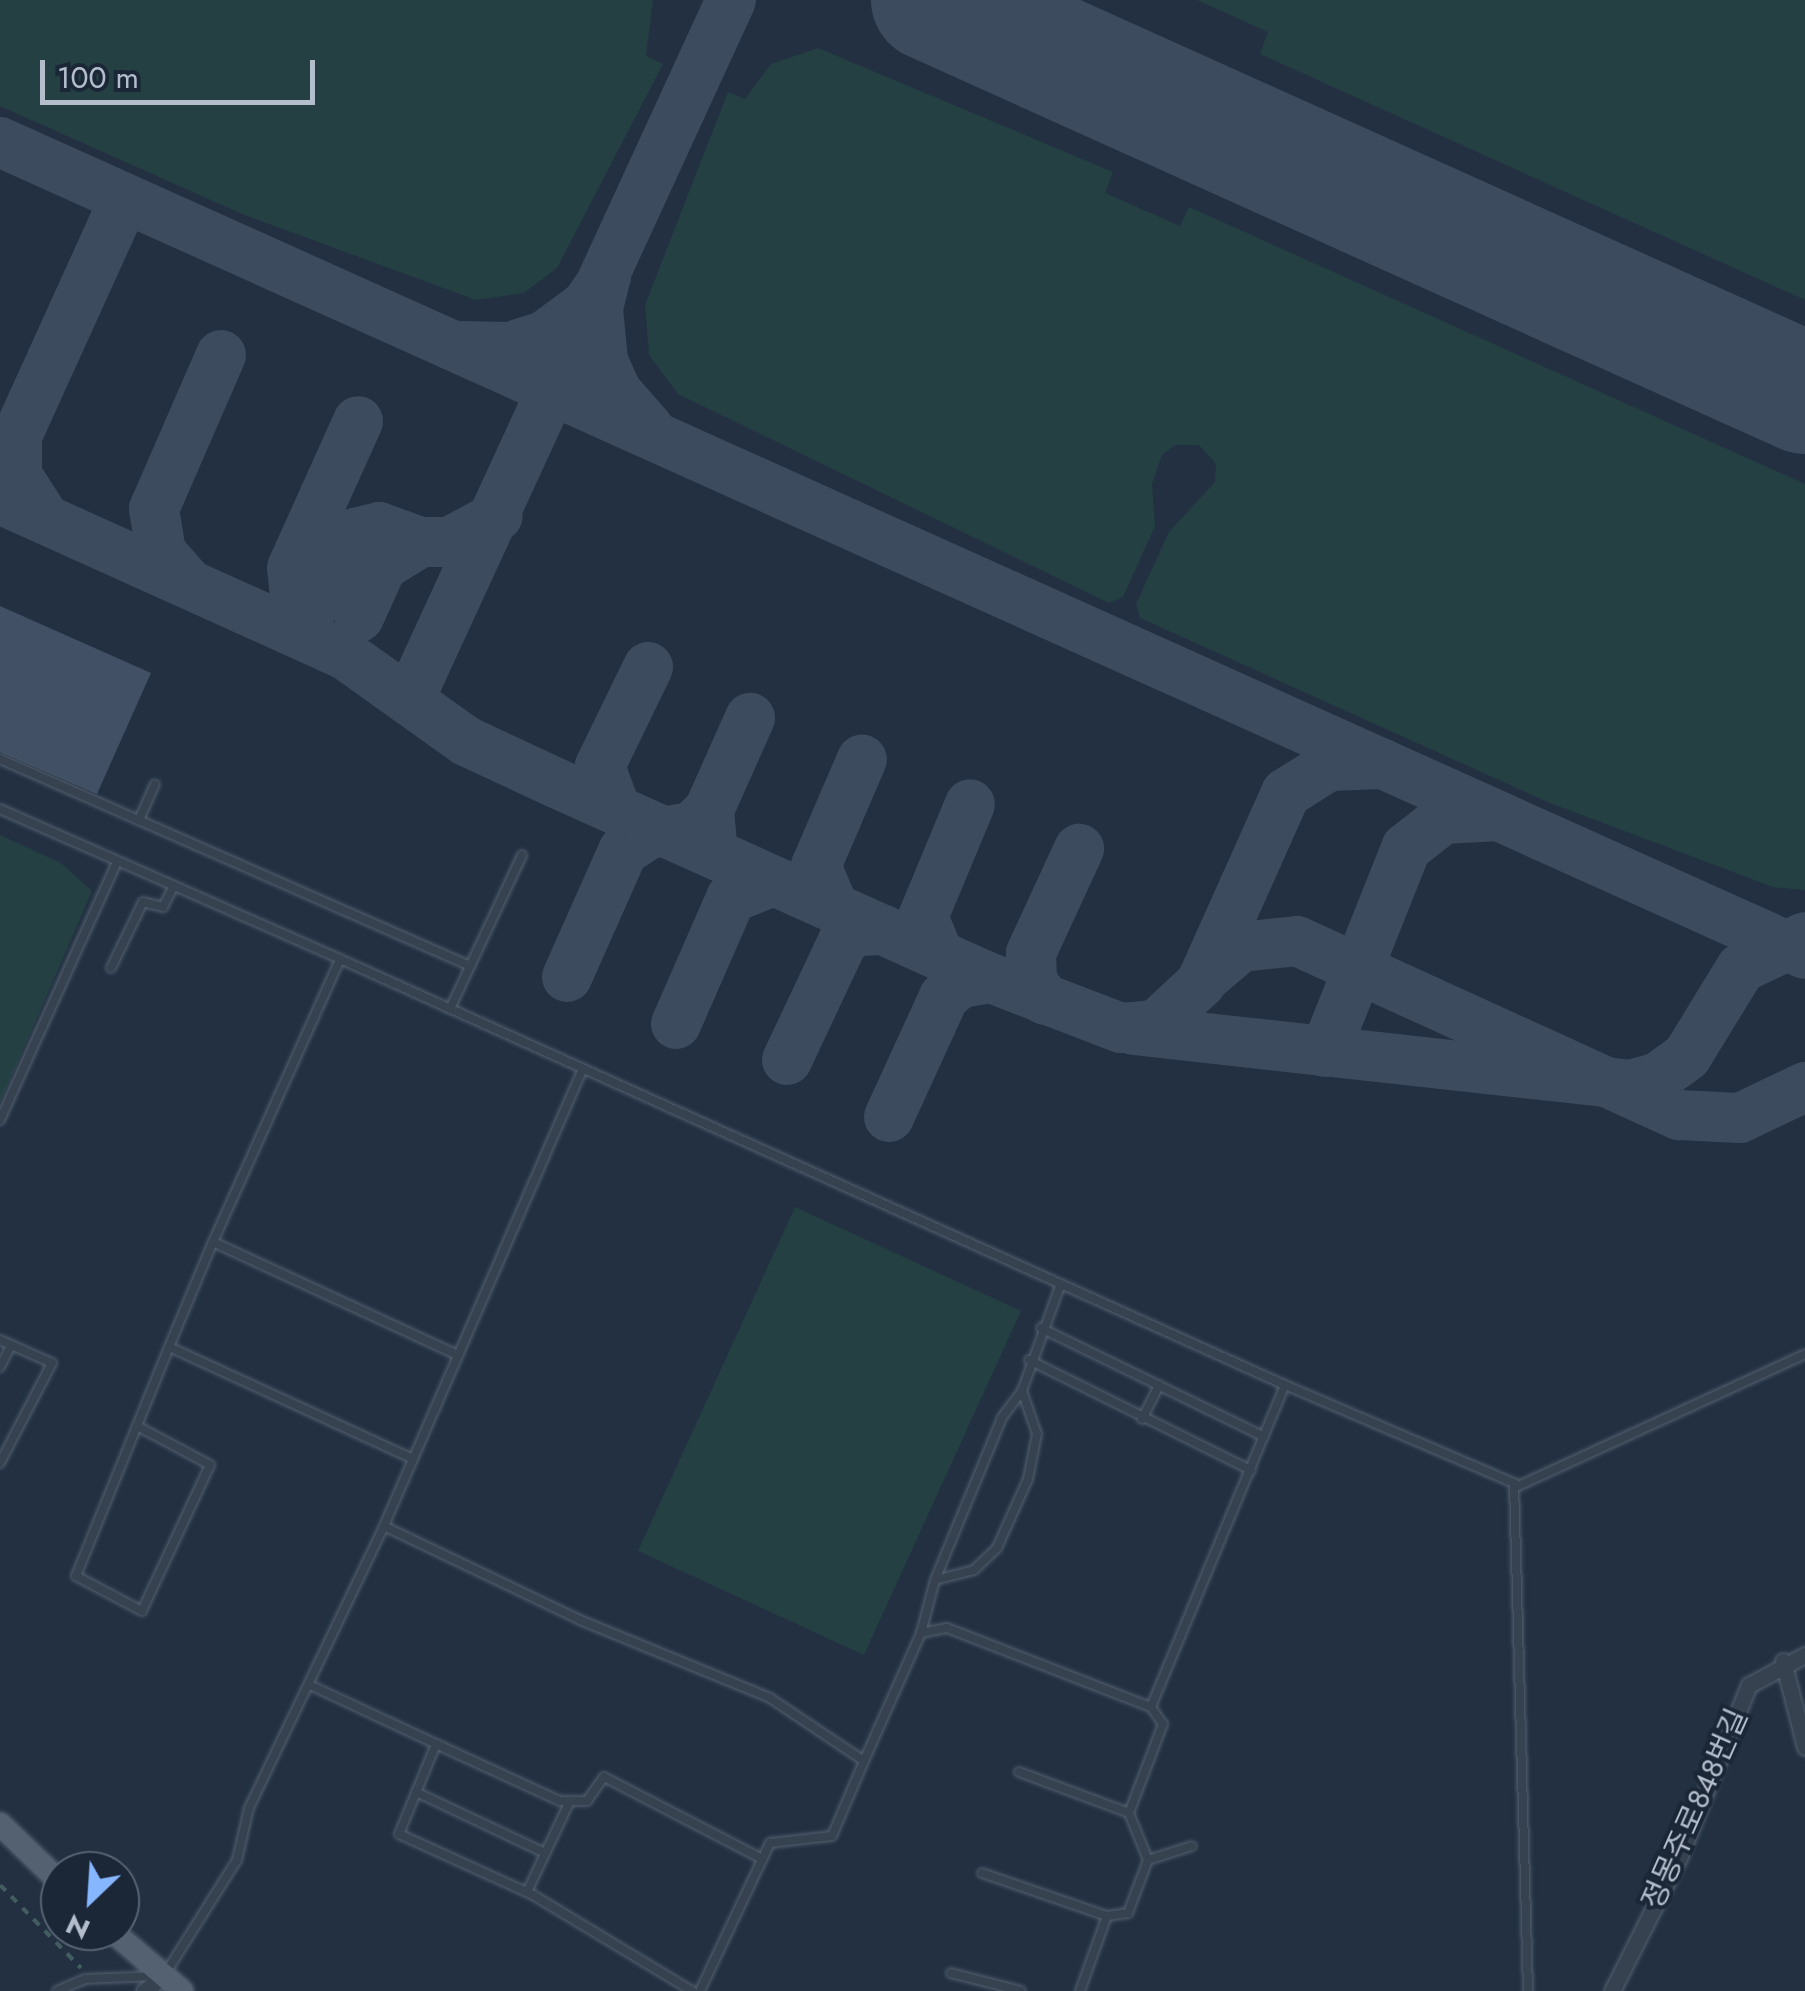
<!DOCTYPE html>
<meta charset="utf-8">
<style>
body{margin:0}
#map{position:relative;width:1805px;height:1991px;overflow:hidden;background:#223042;font-family:Jost,"Noto Sans KR",sans-serif}
div>[style]{position:absolute}
[style*='--x']{left:calc(var(--x)*1px);top:calc(var(--y)*1px);width:calc(var(--w)*1px);rotate:calc(var(--a)*1deg)}
.green>*{inset:0;background:#244043}
.taxiway>*{height:50px;margin:-25px;padding:0 25px;transform-origin:25px;border-radius:25px;background:#3d4b5e}
.runway>*{height:122px;margin:-61px;padding:0 61px;transform-origin:61px;border-radius:61px;background:#3d4b5e}
.building>*{inset:0;background:#415064}
.path>*{height:4px;margin-top:-2px;transform-origin:0;background:repeating-linear-gradient(90deg,#425d5f 0 8px,transparent 0 16px)}
.roads{filter:drop-shadow(0 0 2px #54606f) drop-shadow(0 0 2px #54606f)}
.lane>*{height:8px;margin:-4px;padding:0 4px;transform-origin:4px;border-radius:4px;background:#374251}
.street>*{height:15px;margin:-7.5px;padding:0 7.5px;transform-origin:7.5px;border-radius:7.5px;background:#374251}
.primary>*{height:22px;margin:-11px;padding:0 11px;transform-origin:11px;border-radius:11px;background:#546171}
span{translate:-50% -50%;white-space:nowrap;text-align:center;line-height:1.15;-webkit-text-stroke:8px #1b2736;paint-order:stroke}
.street-label{font-size:30px;color:#b3bdcc}
.north{position:absolute;left:40px;top:1851px;width:100px;height:100px;box-sizing:border-box;background:#1b2736;border:2px solid #586372;border-radius:50%;rotate:205deg;font-size:28px;font-weight:700;line-height:40px;text-align:center;color:#b3bdcc}
.north::after{content:'';display:block;margin:auto;width:35px;height:45px;background:#85b6ff;clip-path:polygon(50% 0,100% 100%,50% 72%,0 100%)}
.scale{position:absolute;left:40px;top:60px;width:275px;height:45px;box-sizing:border-box;border:5px solid #b3bdcc;border-top:0;padding-left:12px;font-size:30px;line-height:35px;white-space:nowrap;color:#b3bdcc;-webkit-text-stroke:8px #1b2736;paint-order:stroke}
</style>
<div id="map">
<div class="green">
<i style="clip-path:polygon(0 0,653px 0,646px 56px,663px 64px,557px 268px,524px 293px,476px 300px,242px 214px,0 106px)"></i>
<i style="clip-path:polygon(1197px 0,1805px 0,1805px 300px,1260px 54px,1268px 32px)"></i>
<i style="clip-path:polygon(818px 48px,1113px 172px,1105px 193px,1180px 226px,1189px 207px,1805px 484px,1805px 890px,1773px 887px,1550px 803px,1140px 618px,1136px 604px,1169px 532px,1215px 482px,1216px 464px,1199px 445px,1175px 445px,1162px 455px,1152px 484px,1155px 526px,1123px 597px,1109px 603px,678px 394px,649px 355px,645px 305px,728px 92px,745px 99px,771px 64px)"></i>
<i style="clip-path:polygon(0 835px,61px 863px,92px 891px,0 1103px)"></i>
<i style="clip-path:polygon(795px 1207px,1021px 1311px,864px 1655px,638px 1551px)"></i>
</div>
<div class="taxiway">
<i style="--x:0;--y:142;--w:1979;--a:24.22"></i>
<i style="--x:462;--y:346;--w:48;--a:1.2"></i>
<i style="--x:510;--y:347;--w:36;--a:-18"></i>
<i style="--x:544;--y:336;--w:52;--a:-36.4"></i>
<i style="--x:586;--y:305;--w:35;--a:-55"></i>
<i style="--x:606;--y:276;--w:34;--a:104"></i>
<i style="--x:598;--y:309;--w:52;--a:84.5"></i>
<i style="--x:603;--y:361;--w:34;--a:66"></i>
<i style="--x:617;--y:392;--w:47;--a:48.5"></i>
<i style="--x:0;--y:499;--w:377;--a:24.3"></i>
<i style="--x:344;--y:654;--w:150;--a:35.5"></i>
<i style="--x:466;--y:741;--w:99;--a:25"></i>
<i style="--x:556;--y:783;--w:468;--a:24.2"></i>
<i style="--x:983;--y:975;--w:148;--a:21"></i>
<i style="--x:1121;--y:1028;--w:35;--a:-5"></i>
<i style="--x:1156;--y:1025;--w:62;--a:-43"></i>
<i style="--x:1201;--y:983;--w:208;--a:-65.9"></i>
<i style="--x:1286;--y:793;--w:51;--a:-32.1"></i>
<i style="--x:1329;--y:766;--w:54;--a:-2.1"></i>
<i style="--x:45;--y:519;--w:52;--a:-122.5"></i>
<i style="--x:17;--y:475;--w:39;--a:-90"></i>
<i style="--x:17;--y:436;--w:245;--a:-65.6"></i>
<i style="--x:118;--y:213;--w:21;--a:-25"></i>
<i style="--x:188;--y:583;--w:41;--a:-131.1"></i>
<i style="--x:161;--y:552;--w:44;--a:-99.2"></i>
<i style="--x:154;--y:509;--w:168;--a:-66.5"></i>
<i style="--x:359;--y:617;--w:56;--a:-65.7"></i>
<i style="--x:382;--y:566;--w:46;--a:-31.6"></i>
<i style="--x:309;--y:629;--w:27;--a:-118"></i>
<i style="--x:296;--y:605;--w:37;--a:-96"></i>
<i style="--x:292;--y:568;--w:161;--a:-65.8"></i>
<i style="--x:301;--y:633;--w:92;--a:-65.7"></i>
<i style="--x:339;--y:549;--w:23;--a:-45"></i>
<i style="--x:355;--y:533;--w:25;--a:-14"></i>
<i style="--x:379;--y:527;--w:45;--a:19.7"></i>
<i style="--x:421;--y:542;--w:28;--a:0"></i>
<i style="--x:449;--y:542;--w:55;--a:-28"></i>
<i style="--x:410;--y:698;--w:768;--a:-65.3"></i>
<i style="--x:616;--y:810;--w:47;--a:-110"></i>
<i style="--x:600;--y:766;--w:110;--a:-64.1"></i>
<i style="--x:712;--y:844;--w:34;--a:-95"></i>
<i style="--x:709;--y:810;--w:101;--a:-66"></i>
<i style="--x:834;--y:908;--w:46;--a:-113.2"></i>
<i style="--x:816;--y:866;--w:116;--a:-66.7"></i>
<i style="--x:939;--y:955;--w:41;--a:-112.8"></i>
<i style="--x:923;--y:917;--w:122;--a:-67.4"></i>
<i style="--x:567;--y:977;--w:138;--a:-66"></i>
<i style="--x:623;--y:851;--w:31;--a:-33"></i>
<i style="--x:649;--y:834;--w:44;--a:-9.2"></i>
<i style="--x:692;--y:827;--w:24;--a:-45"></i>
<i style="--x:1204;--y:978;--w:48;--a:-40"></i>
<i style="--x:1241;--y:947;--w:56;--a:-6.1"></i>
<i style="--x:1297;--y:941;--w:420;--a:24.5"></i>
<i style="--x:1679;--y:1115;--w:61;--a:2.8"></i>
<i style="--x:1740;--y:1118;--w:72;--a:-25.5"></i>
<i style="--x:1045;--y:1000;--w:23;--a:-124"></i>
<i style="--x:1032;--y:981;--w:28;--a:-92"></i>
<i style="--x:1031;--y:953;--w:115;--a:-65.2"></i>
<i style="--x:676;--y:1024;--w:137;--a:-66.4"></i>
<i style="--x:731;--y:898;--w:46;--a:-21.6"></i>
<i style="--x:1134;--y:1030;--w:499;--a:6.3"></i>
<i style="--x:1630;--y:1085;--w:28;--a:-15"></i>
<i style="--x:1657;--y:1078;--w:37;--a:-36"></i>
<i style="--x:1687;--y:1056;--w:103;--a:-58.5"></i>
<i style="--x:1741;--y:968;--w:71;--a:-25.8"></i>
<i style="--x:1325;--y:1052;--w:219;--a:-68.3"></i>
<i style="--x:1406;--y:848;--w:47;--a:-38.1"></i>
<i style="--x:1443;--y:819;--w:55;--a:-3.1"></i>
<i style="--x:787;--y:1060;--w:132;--a:-64.8"></i>
<i style="--x:843;--y:941;--w:17;--a:-36"></i>
<i style="--x:857;--y:931;--w:27;--a:-2"></i>
<i style="--x:889;--y:1117;--w:132;--a:-65.4"></i>
<i style="--x:944;--y:997;--w:21;--a:-41"></i>
<i style="--x:960;--y:983;--w:30;--a:-9"></i>
</div>
<div class="runway">
<i style="--x:932;--y:0;--w:957;--a:24.24"></i>
</div>
<div class="building">
<i style="clip-path:polygon(0 606px,151px 673px,97px 794px,0 752px)"></i>
</div>
<div class="path">
<i style="--x:0;--y:1885;--w:116;--a:45.7"></i>
</div>
<div class="roads">
<div class="lane">
<i style="--x:0;--y:759;--w:514;--a:23.77"></i>
<i style="--x:0;--y:809;--w:372;--a:23.8"></i>
<i style="--x:139;--y:820;--w:39;--a:-66"></i>
<i style="--x:111;--y:968;--w:73;--a:-64.1"></i>
<i style="--x:143;--y:902;--w:21;--a:14"></i>
<i style="--x:163;--y:907;--w:22;--a:-63"></i>
<i style="--x:450;--y:1009;--w:170;--a:-64.9"></i>
<i style="--x:0;--y:1120;--w:283;--a:-65.6"></i>
<i style="--x:213;--y:1242;--w:310;--a:-65.8"></i>
<i style="--x:340;--y:959;--w:1037;--a:24.27"></i>
<i style="--x:1285;--y:1385;--w:349;--a:112.6"></i>
<i style="--x:1041;--y:1328;--w:248;--a:26"></i>
<i style="--x:0;--y:1340;--w:57;--a:23.9"></i>
<i style="--x:52;--y:1363;--w:113;--a:117.5"></i>
<i style="--x:1029;--y:1360;--w:248;--a:26.4"></i>
<i style="--x:0;--y:1367;--w:25;--a:-63"></i>
<i style="--x:1285;--y:1385;--w:249;--a:23.2"></i>
<i style="--x:1514;--y:1483;--w:508;--a:88.42"></i>
<i style="--x:1022;--y:1391;--w:112;--a:-70.1"></i>
<i style="--x:1142;--y:1419;--w:38;--a:-63"></i>
<i style="--x:137;--y:1426;--w:83;--a:28.1"></i>
<i style="--x:210;--y:1465;--w:161;--a:115"></i>
<i style="--x:142;--y:1611;--w:75;--a:-152.1"></i>
<i style="--x:76;--y:1576;--w:247;--a:-67.9"></i>
<i style="--x:413;--y:1459;--w:268;--a:-155.3"></i>
<i style="--x:169;--y:1347;--w:114;--a:-67.3"></i>
<i style="--x:213;--y:1242;--w:270;--a:24.8"></i>
<i style="--x:1514;--y:1488;--w:320;--a:-24.7"></i>
<i style="--x:384;--y:1526;--w:498;--a:-66.5"></i>
<i style="--x:921;--y:1633;--w:55;--a:-75.2"></i>
<i style="--x:935;--y:1580;--w:40;--a:-14.4"></i>
<i style="--x:974;--y:1570;--w:32;--a:-44"></i>
<i style="--x:997;--y:1548;--w:76;--a:-65.8"></i>
<i style="--x:1028;--y:1479;--w:46;--a:-78.7"></i>
<i style="--x:1037;--y:1434;--w:46;--a:-109.2"></i>
<i style="--x:1022;--y:1391;--w:34;--a:127"></i>
<i style="--x:1002;--y:1418;--w:175;--a:112.5"></i>
<i style="--x:310;--y:1685;--w:139;--a:25.1"></i>
<i style="--x:436;--y:1744;--w:97;--a:112.3"></i>
<i style="--x:399;--y:1834;--w:147;--a:24.5"></i>
<i style="--x:533;--y:1895;--w:186;--a:31.1"></i>
<i style="--x:436;--y:1744;--w:136;--a:24.7"></i>
<i style="--x:560;--y:1801;--w:27;--a:0"></i>
<i style="--x:587;--y:1801;--w:29;--a:-55"></i>
<i style="--x:604;--y:1777;--w:178;--a:27.4"></i>
<i style="--x:1019;--y:1772;--w:117;--a:20.4"></i>
<i style="--x:1129;--y:1813;--w:51;--a:68"></i>
<i style="--x:416;--y:1792;--w:143;--a:25.3"></i>
<i style="--x:982;--y:1873;--w:132;--a:19"></i>
<i style="--x:1107;--y:1916;--w:80;--a:109.8"></i>
<i style="--x:527;--y:1892;--w:101;--a:-64.7"></i>
<i style="--x:1107;--y:1916;--w:21;--a:-8"></i>
<i style="--x:1128;--y:1913;--w:57;--a:-69.3"></i>
<i style="--x:1148;--y:1860;--w:46;--a:-17.7"></i>
<i style="--x:167;--y:1971;--w:131;--a:-57.8"></i>
<i style="--x:237;--y:1860;--w:53;--a:-77"></i>
<i style="--x:249;--y:1808;--w:313;--a:-64.4"></i>
<i style="--x:384;--y:1526;--w:217;--a:25.6"></i>
<i style="--x:580;--y:1620;--w:205;--a:22.3"></i>
<i style="--x:770;--y:1698;--w:113;--a:33.8"></i>
<i style="--x:864;--y:1761;--w:140;--a:-66"></i>
<i style="--x:921;--y:1633;--w:26;--a:-11"></i>
<i style="--x:947;--y:1628;--w:219;--a:21.2"></i>
<i style="--x:1151;--y:1707;--w:21;--a:55"></i>
<i style="--x:1163;--y:1724;--w:95;--a:110.9"></i>
<i style="--x:951;--y:1973;--w:72;--a:14.4"></i>
<i style="--x:57;--y:1991;--w:30;--a:-23"></i>
<i style="--x:85;--y:1979;--w:71;--a:-2.4"></i>
<i style="--x:700;--y:1991;--w:164;--a:-64.7"></i>
<i style="--x:770;--y:1843;--w:62;--a:-6.4"></i>
<i style="--x:832;--y:1836;--w:82;--a:-66.9"></i>
</div>
<div class="street">
<i style="--x:1783;--y:1661;--w:89;--a:75.7"></i>
<i style="--x:144;--y:1991;--w:25;--a:-37"></i>
<i style="--x:1612;--y:1991;--w:149;--a:-63.3"></i>
<i style="--x:1679;--y:1858;--w:187;--a:-68"></i>
<i style="--x:1749;--y:1685;--w:64;--a:-28.2"></i>
</div>
<div class="primary">
<i style="--x:0;--y:1824;--w:83;--a:44"></i>
<i style="--x:112;--y:1931;--w:92;--a:40.6"></i>
</div>
</div>
<div class="street-label">
<span style="left:1695px;top:1809px;rotate:-66deg">정몽주로848번길</span>
</div>
<div class="north">N</div>
<div class="scale">100 m</div>
</div>
